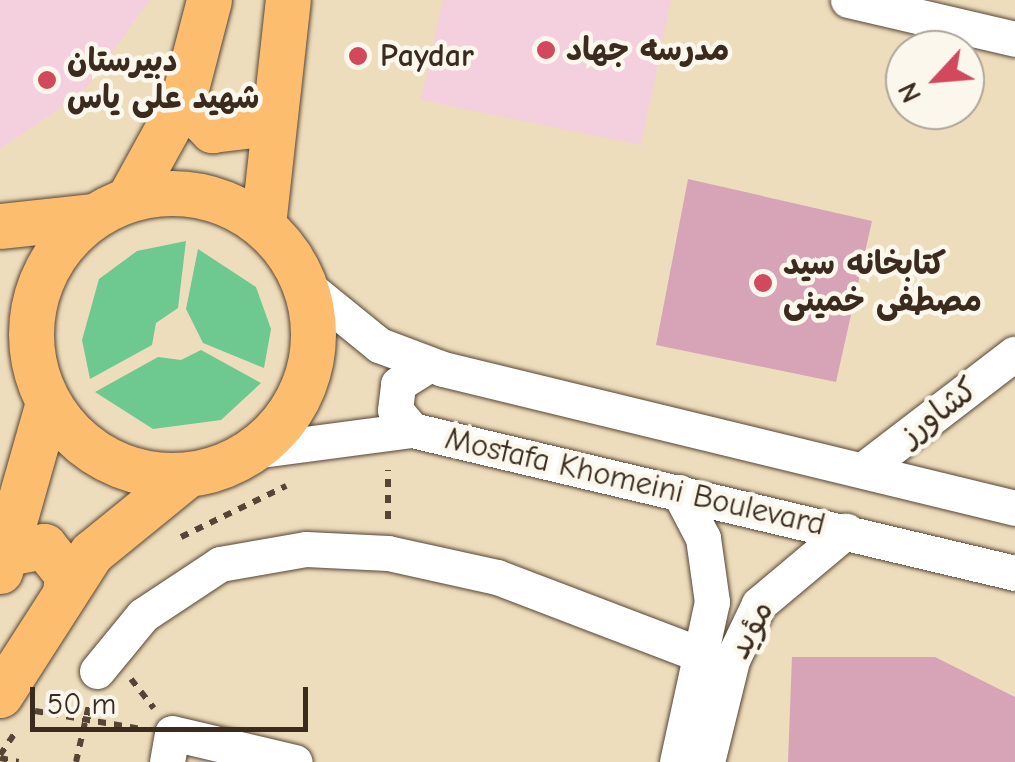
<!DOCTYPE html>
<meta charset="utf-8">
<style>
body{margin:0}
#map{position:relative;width:1015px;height:762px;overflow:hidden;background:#eeddbc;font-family:"Comic Neue","Playpen Sans Arabic",sans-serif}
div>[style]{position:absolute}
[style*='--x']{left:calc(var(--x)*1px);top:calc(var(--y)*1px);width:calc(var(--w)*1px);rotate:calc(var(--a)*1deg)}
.built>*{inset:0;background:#f4cfde}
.green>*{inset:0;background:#6ec991}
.building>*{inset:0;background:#d6a4b6}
.path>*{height:6px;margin-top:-3px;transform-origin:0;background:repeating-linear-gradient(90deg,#564536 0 8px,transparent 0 16px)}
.roads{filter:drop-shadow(0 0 2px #564536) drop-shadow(0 0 2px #564536)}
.minor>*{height:35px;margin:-17.5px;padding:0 17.5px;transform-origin:17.5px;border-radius:17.5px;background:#fff}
.major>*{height:45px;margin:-22.5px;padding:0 22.5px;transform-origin:22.5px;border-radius:22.5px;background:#fcbd6f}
.major>.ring{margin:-22.5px;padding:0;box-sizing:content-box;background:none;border:45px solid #fcbd6f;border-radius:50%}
.dots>*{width:28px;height:28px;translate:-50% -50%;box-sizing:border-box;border:5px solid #fbf7ec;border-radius:50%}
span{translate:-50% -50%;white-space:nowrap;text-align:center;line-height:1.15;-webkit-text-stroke:9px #fbf7ec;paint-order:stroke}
.poi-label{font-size:32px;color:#3b2a1e;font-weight:700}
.left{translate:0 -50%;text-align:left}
.street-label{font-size:32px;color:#3b2a1e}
.north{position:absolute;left:885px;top:30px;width:100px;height:100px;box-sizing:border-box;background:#fbf7ec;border:2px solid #aea59a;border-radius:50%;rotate:244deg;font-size:28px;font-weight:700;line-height:40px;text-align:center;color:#3b2a1e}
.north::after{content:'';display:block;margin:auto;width:35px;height:45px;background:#d1495b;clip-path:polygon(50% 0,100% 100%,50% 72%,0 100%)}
.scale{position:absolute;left:30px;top:687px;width:278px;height:45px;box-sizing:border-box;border:5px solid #3b2a1e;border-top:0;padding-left:12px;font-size:30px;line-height:35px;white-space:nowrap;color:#3b2a1e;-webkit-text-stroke:8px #fbf7ec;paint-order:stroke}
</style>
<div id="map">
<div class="built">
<i style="clip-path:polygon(0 0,150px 0,82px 94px,0 149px)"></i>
<i style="clip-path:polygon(443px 0,671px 0,641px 145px,421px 100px)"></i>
</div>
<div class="green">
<i style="clip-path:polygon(186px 241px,178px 308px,156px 323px,152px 345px,90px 379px,82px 340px,99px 279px,137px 251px)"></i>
<i style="clip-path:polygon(198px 249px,256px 287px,271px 329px,264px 368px,203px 343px,186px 309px)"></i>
<i style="clip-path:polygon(201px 350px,261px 383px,221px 420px,153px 429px,95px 392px,158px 357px,181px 360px)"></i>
</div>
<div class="building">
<i style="clip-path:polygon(688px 179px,872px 221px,836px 382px,656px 345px)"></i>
<i style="clip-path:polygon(792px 657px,935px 657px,1015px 697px,1015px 762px,788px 762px)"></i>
</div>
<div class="path">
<i style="--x:388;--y:519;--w:49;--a:-90"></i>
<i style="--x:181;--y:537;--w:117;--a:-25.9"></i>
<i style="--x:131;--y:679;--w:37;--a:52"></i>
<i style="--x:35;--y:711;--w:108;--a:9.6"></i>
<i style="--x:0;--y:755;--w:29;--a:-56"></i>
<i style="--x:0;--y:758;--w:19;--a:12"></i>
<i style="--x:76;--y:762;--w:58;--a:-77.2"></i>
</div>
<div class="roads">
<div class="minor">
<i style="--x:848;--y:0;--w:171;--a:13.1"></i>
<i style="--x:304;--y:284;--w:97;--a:39.1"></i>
<i style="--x:379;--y:345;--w:68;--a:20.6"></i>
<i style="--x:443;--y:369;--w:589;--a:13.66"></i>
<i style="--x:412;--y:430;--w:26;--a:-130"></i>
<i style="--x:395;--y:410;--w:26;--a:-83"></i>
<i style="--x:398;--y:384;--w:36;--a:-32"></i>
<i style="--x:252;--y:451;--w:161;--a:-7.5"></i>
<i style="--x:412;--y:430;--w:620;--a:13.34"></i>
<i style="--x:864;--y:469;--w:189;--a:-37.5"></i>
<i style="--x:97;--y:671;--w:72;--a:-50.6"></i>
<i style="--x:143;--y:615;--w:92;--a:-33.5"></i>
<i style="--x:220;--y:564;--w:87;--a:-9.9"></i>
<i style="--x:306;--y:549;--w:82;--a:2.8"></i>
<i style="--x:388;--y:553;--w:112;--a:12.4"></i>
<i style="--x:497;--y:577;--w:222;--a:20.9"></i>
<i style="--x:167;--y:762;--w:29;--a:-80"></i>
<i style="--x:172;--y:733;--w:126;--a:13.3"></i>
<i style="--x:677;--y:762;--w:164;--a:-77.7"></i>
<i style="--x:712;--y:602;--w:65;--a:-98"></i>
<i style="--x:703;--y:538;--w:52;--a:-117.6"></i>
<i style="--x:707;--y:762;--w:105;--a:-76.2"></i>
<i style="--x:732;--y:660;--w:62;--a:-64.3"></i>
<i style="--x:759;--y:604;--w:114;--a:-40"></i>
</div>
<div class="major">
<i style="--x:183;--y:100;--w:42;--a:46"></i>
<i style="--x:212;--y:130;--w:42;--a:-6.8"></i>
<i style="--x:254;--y:125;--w:22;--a:-43"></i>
<i class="ring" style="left:31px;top:193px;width:237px;height:237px"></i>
<i style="--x:129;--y:198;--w:112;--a:-61.1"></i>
<i style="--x:183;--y:100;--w:103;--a:-75.4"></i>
<i style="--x:263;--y:225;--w:226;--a:-83.7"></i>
<i style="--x:0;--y:226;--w:93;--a:-6.2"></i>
<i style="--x:8;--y:553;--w:37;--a:-11"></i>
<i style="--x:44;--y:546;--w:36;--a:51"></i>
<i style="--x:67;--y:574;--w:18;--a:96"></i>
<i style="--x:0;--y:571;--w:175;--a:-74.1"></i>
<i style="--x:0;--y:695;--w:169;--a:-57.3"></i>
<i style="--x:91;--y:553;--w:124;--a:-39.1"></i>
</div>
</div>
<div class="dots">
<i style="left:546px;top:50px;background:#d1495b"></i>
<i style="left:358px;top:56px;background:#d1495b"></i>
<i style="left:47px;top:80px;background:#d1495b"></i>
<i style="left:763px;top:283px;background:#d1495b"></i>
</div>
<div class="poi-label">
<span class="left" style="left:566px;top:50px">مدرسه جهاد</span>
<span class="left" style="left:380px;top:56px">Paydar</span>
<span class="left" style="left:67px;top:80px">دبیرستان<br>شهید علی یاس</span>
<span class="left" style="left:783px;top:283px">کتابخانه سید<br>مصطفی خمینی</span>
</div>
<div class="street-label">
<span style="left:939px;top:412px;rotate:-37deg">کشاورز</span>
<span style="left:635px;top:482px;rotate:13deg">Mostafa Khomeini Boulevard</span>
<span style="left:751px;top:630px;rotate:-62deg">مؤید</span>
</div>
<div class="north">N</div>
<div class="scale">50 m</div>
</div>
